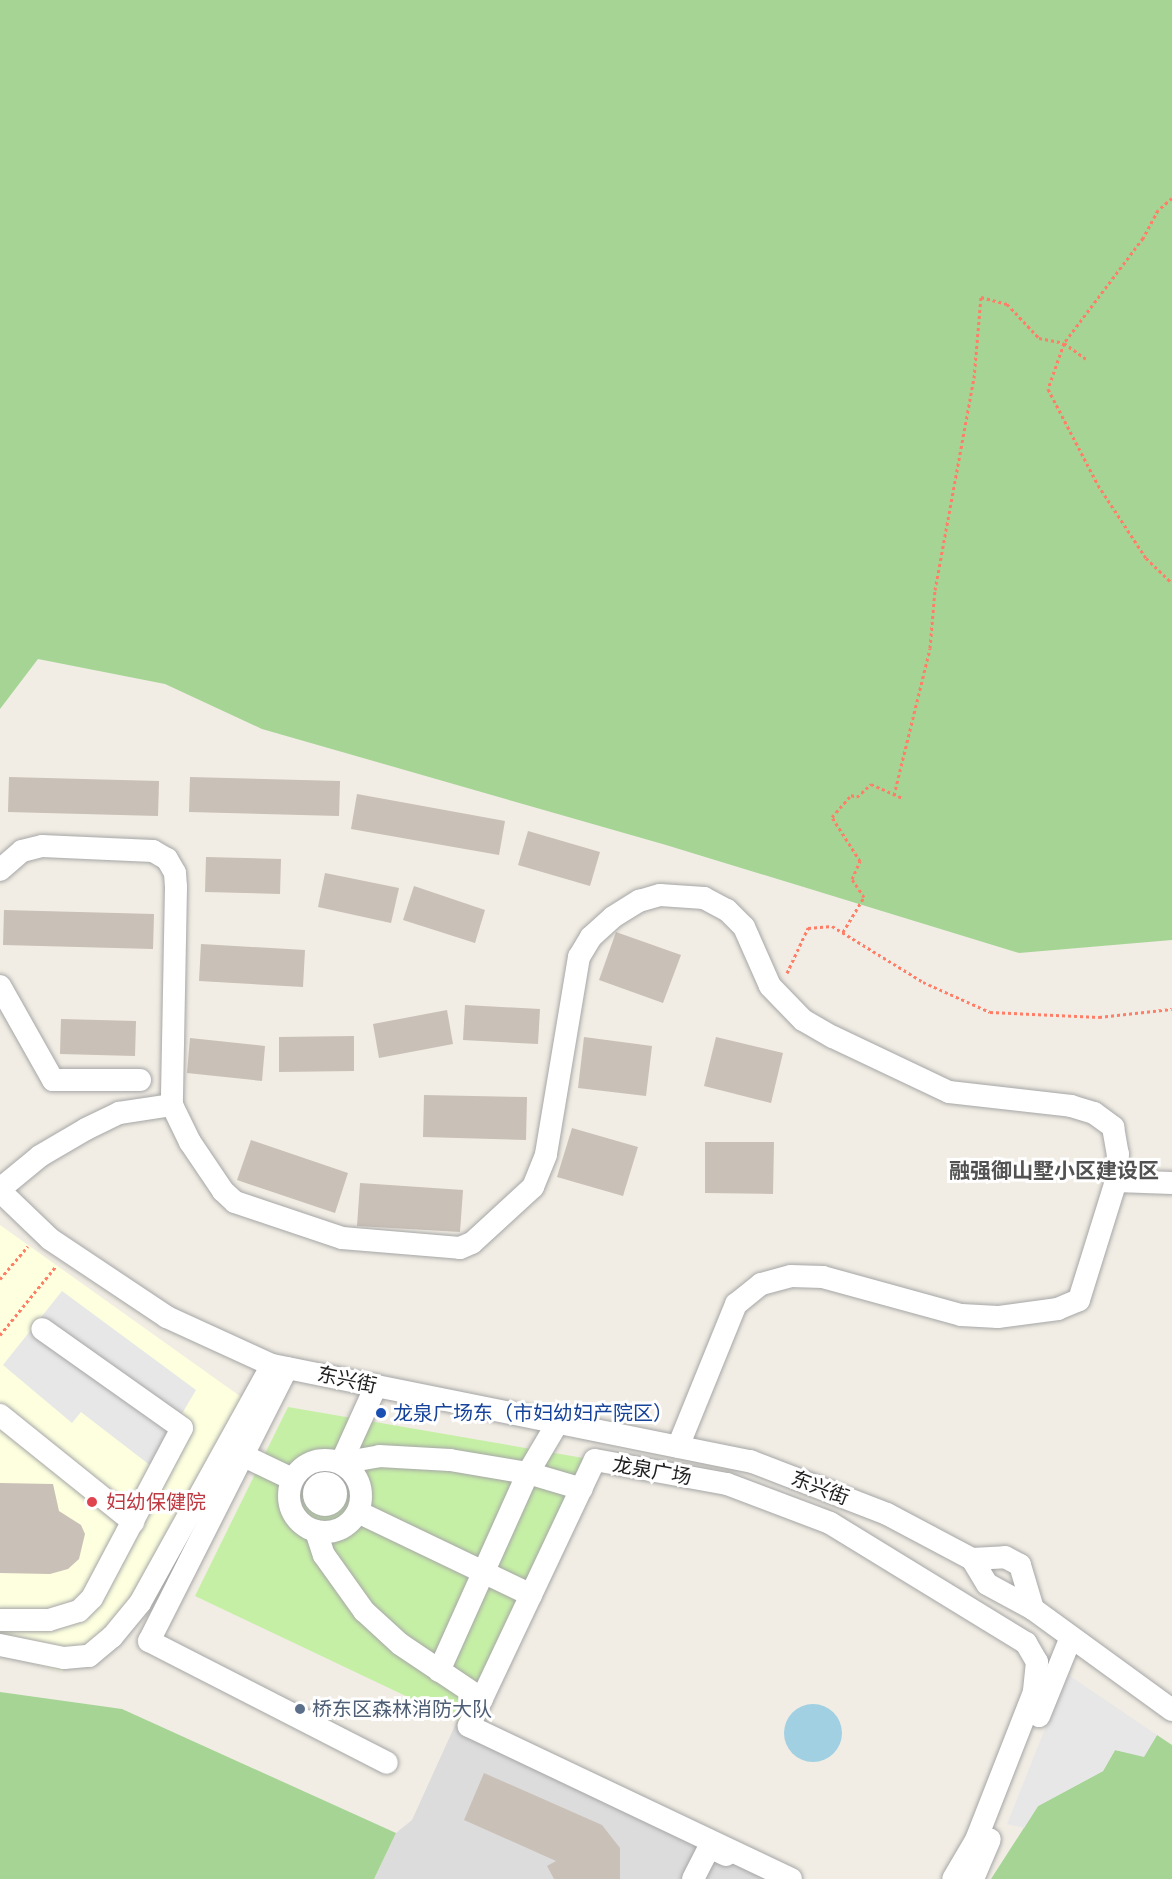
<!DOCTYPE html>
<meta charset="utf-8">
<style>
body{margin:0}
#map{position:relative;width:1172px;height:1879px;overflow:hidden;background:#f1ede4;font-family:Karla,"Noto Sans SC",sans-serif}
div>[style]{position:absolute}
[style*='--x']{left:calc(var(--x)*1px);top:calc(var(--y)*1px);width:calc(var(--w)*1px);rotate:calc(var(--a)*1deg)}
.residential>*{inset:0;background:#dddcdc}
.education>*{inset:0;background:#fdffdf}
.grass>*{inset:0;background:#c6efa6}
.forest>*{inset:0;background:#a5d495}
.parking>*{inset:0;background:#e7e7e7}
.water>*{inset:0;background:#a1d0e2}
.round{border-radius:50%}
.building>*{inset:0;background:#c9c0b7}
.path>*{height:3px;margin-top:-1.5px;transform-origin:0;background:repeating-linear-gradient(90deg,#ff7e67 0 3px,transparent 0 6px)}
.roads{filter:drop-shadow(0 0 2px #a6a6a6) drop-shadow(0 0 2px #a6a6a6)}
.minor>*{height:22px;margin:-11px;padding:0 11px;transform-origin:11px;border-radius:11px;background:#fff}
.minor>.ring{margin:-11px;padding:0;box-sizing:content-box;background:none;border:22px solid #fff;border-radius:50%}
.dots>*{width:16px;height:16px;translate:-50% -50%;box-sizing:border-box;border:3px solid #fff;border-radius:50%}
span{translate:-50% -50%;white-space:nowrap;text-align:center;line-height:1.15;-webkit-text-stroke:6px #fff;paint-order:stroke}
.street-label{font-size:20px;color:#1f1f1f}
.transit-label{font-size:20px;color:#164399}
.left{translate:0 -50%;text-align:left}
.health-label{font-size:20px;color:#be3a42}
.service-label{font-size:20px;color:#4e5e75}
.neighbourhood-label{font-size:21px;color:#525252;font-weight:700}
</style>
<div id="map">
<div class="residential">
<i style="clip-path:polygon(457px 1721px,791px 1879px,374px 1879px,396px 1833px,412px 1820px)"></i>
</div>
<div class="education">
<i style="clip-path:polygon(0 1225px,244px 1399px,125px 1606px,62px 1672px,0 1654px)"></i>
</div>
<div class="grass">
<i style="clip-path:polygon(288px 1407px,595px 1460px,469px 1726px,195px 1596px)"></i>
</div>
<div class="forest">
<i style="clip-path:polygon(0 0,1172px 0,1172px 940px,1019px 953px,666px 845px,262px 729px,165px 684px,38px 659px,0 709px)"></i>
<i style="clip-path:polygon(0 1692px,122px 1709px,396px 1833px,374px 1879px,0 1879px)"></i>
<i style="clip-path:polygon(1157px 1735px,1172px 1745px,1172px 1879px,991px 1879px,1038px 1806px,1103px 1771px,1115px 1750px,1144px 1756px)"></i>
</div>
<div class="parking">
<i style="clip-path:polygon(62px 1291px,196px 1390px,151px 1466px,81px 1412px,72px 1423px,3px 1365px)"></i>
<i style="clip-path:polygon(1067px 1674px,1157px 1735px,1144px 1757px,1115px 1750px,1103px 1771px,1038px 1806px,1024px 1828px,1007px 1824px)"></i>
</div>
<div class="water">
<i class="round" style="left:784px;top:1704px;width:58px;height:58px"></i>
</div>
<div class="building">
<i style="clip-path:polygon(9px 777px,159px 781px,158px 816px,8px 812px)"></i>
<i style="clip-path:polygon(190px 777px,340px 781px,339px 816px,189px 812px)"></i>
<i style="clip-path:polygon(357px 794px,505px 821px,499px 855px,351px 829px)"></i>
<i style="clip-path:polygon(528px 831px,600px 852px,590px 886px,518px 865px)"></i>
<i style="clip-path:polygon(206px 857px,281px 859px,280px 894px,205px 892px)"></i>
<i style="clip-path:polygon(325px 873px,399px 888px,391px 923px,318px 907px)"></i>
<i style="clip-path:polygon(414px 886px,485px 910px,475px 943px,403px 920px)"></i>
<i style="clip-path:polygon(4px 910px,154px 914px,153px 949px,3px 945px)"></i>
<i style="clip-path:polygon(616px 932px,681px 955px,663px 1003px,599px 980px)"></i>
<i style="clip-path:polygon(201px 944px,305px 950px,303px 987px,199px 981px)"></i>
<i style="clip-path:polygon(465px 1005px,540px 1009px,538px 1044px,463px 1040px)"></i>
<i style="clip-path:polygon(447px 1010px,453px 1044px,379px 1058px,373px 1024px)"></i>
<i style="clip-path:polygon(61px 1019px,136px 1021px,135px 1056px,60px 1054px)"></i>
<i style="clip-path:polygon(354px 1036px,354px 1071px,279px 1072px,279px 1037px)"></i>
<i style="clip-path:polygon(584px 1037px,652px 1046px,646px 1096px,578px 1088px)"></i>
<i style="clip-path:polygon(716px 1037px,783px 1053px,771px 1103px,704px 1086px)"></i>
<i style="clip-path:polygon(190px 1038px,265px 1046px,262px 1081px,187px 1073px)"></i>
<i style="clip-path:polygon(424px 1095px,527px 1097px,526px 1140px,423px 1137px)"></i>
<i style="clip-path:polygon(572px 1128px,638px 1147px,623px 1196px,557px 1177px)"></i>
<i style="clip-path:polygon(251px 1140px,348px 1173px,335px 1213px,237px 1180px)"></i>
<i style="clip-path:polygon(705px 1142px,774px 1142px,773px 1194px,705px 1193px)"></i>
<i style="clip-path:polygon(360px 1183px,463px 1190px,460px 1232px,357px 1226px)"></i>
<i style="clip-path:polygon(0 1483px,53px 1484px,59px 1511px,81px 1525px,85px 1534px,79px 1559px,68px 1569px,50px 1574px,0 1573px)"></i>
<i style="clip-path:polygon(484px 1773px,602px 1825px,620px 1848px,620px 1879px,554px 1879px,547px 1866px,556px 1861px,464px 1820px)"></i>
</div>
<div class="path">
<i style="--x:1172;--y:198;--w:18;--a:139"></i>
<i style="--x:1158;--y:210;--w:32;--a:118"></i>
<i style="--x:1143;--y:238;--w:131;--a:127"></i>
<i style="--x:1064;--y:343;--w:49;--a:109.2"></i>
<i style="--x:1048;--y:389;--w:108;--a:62.5"></i>
<i style="--x:1098;--y:485;--w:87;--a:56.7"></i>
<i style="--x:1146;--y:558;--w:36;--a:44"></i>
<i style="--x:894;--y:795;--w:151;--a:-76.2"></i>
<i style="--x:930;--y:648;--w:58;--a:-85.1"></i>
<i style="--x:935;--y:590;--w:216;--a:-79.6"></i>
<i style="--x:974;--y:378;--w:81;--a:-85.1"></i>
<i style="--x:981;--y:297;--w:27;--a:15"></i>
<i style="--x:1007;--y:304;--w:47;--a:46.7"></i>
<i style="--x:1039;--y:338;--w:25;--a:11"></i>
<i style="--x:1064;--y:343;--w:27;--a:36"></i>
<i style="--x:843;--y:932;--w:41;--a:-59"></i>
<i style="--x:864;--y:897;--w:22;--a:-124"></i>
<i style="--x:852;--y:879;--w:20;--a:-66"></i>
<i style="--x:860;--y:861;--w:52;--a:-122.5"></i>
<i style="--x:832;--y:817;--w:29;--a:-49"></i>
<i style="--x:851;--y:795;--w:6;--a:18"></i>
<i style="--x:857;--y:797;--w:19;--a:-43"></i>
<i style="--x:871;--y:784;--w:34;--a:24"></i>
<i style="--x:787;--y:973;--w:50;--a:-65"></i>
<i style="--x:808;--y:928;--w:24;--a:-5"></i>
<i style="--x:832;--y:926;--w:107;--a:31.6"></i>
<i style="--x:923;--y:982;--w:73;--a:24.1"></i>
<i style="--x:990;--y:1012;--w:109;--a:2.6"></i>
<i style="--x:1099;--y:1017;--w:73;--a:-6.3"></i>
<i style="--x:0;--y:1279;--w:43;--a:-49.7"></i>
<i style="--x:0;--y:1335;--w:89;--a:-50.9"></i>
</div>
<div class="roads">
<div class="minor">
<i style="--x:0;--y:870;--w:29;--a:-41"></i>
<i style="--x:22;--y:851;--w:21;--a:-14"></i>
<i style="--x:42;--y:846;--w:111;--a:2.6"></i>
<i style="--x:153;--y:851;--w:16;--a:30"></i>
<i style="--x:167;--y:859;--w:16;--a:60"></i>
<i style="--x:175;--y:873;--w:14;--a:86"></i>
<i style="--x:176;--y:887;--w:218;--a:91.1"></i>
<i style="--x:172;--y:1105;--w:41;--a:64.1"></i>
<i style="--x:190;--y:1142;--w:59;--a:56"></i>
<i style="--x:223;--y:1191;--w:16;--a:43"></i>
<i style="--x:235;--y:1202;--w:113;--a:18.6"></i>
<i style="--x:342;--y:1238;--w:118;--a:4.8"></i>
<i style="--x:460;--y:1248;--w:13;--a:-23"></i>
<i style="--x:472;--y:1243;--w:83;--a:-42.6"></i>
<i style="--x:533;--y:1187;--w:35;--a:-68"></i>
<i style="--x:546;--y:1154;--w:200;--a:-80.5"></i>
<i style="--x:579;--y:957;--w:23;--a:-59"></i>
<i style="--x:591;--y:937;--w:30;--a:-42"></i>
<i style="--x:613;--y:917;--w:31;--a:-32"></i>
<i style="--x:639;--y:901;--w:22;--a:-16"></i>
<i style="--x:660;--y:895;--w:44;--a:3.9"></i>
<i style="--x:704;--y:898;--w:26;--a:28"></i>
<i style="--x:727;--y:910;--w:24;--a:45"></i>
<i style="--x:744;--y:927;--w:64;--a:66.2"></i>
<i style="--x:770;--y:986;--w:47;--a:45.9"></i>
<i style="--x:803;--y:1020;--w:34;--a:30"></i>
<i style="--x:833;--y:1037;--w:128;--a:25.4"></i>
<i style="--x:949;--y:1092;--w:123;--a:6.5"></i>
<i style="--x:1071;--y:1106;--w:24;--a:17"></i>
<i style="--x:1094;--y:1113;--w:24;--a:36"></i>
<i style="--x:1113;--y:1127;--w:27;--a:80"></i>
<i style="--x:1118;--y:1154;--w:27;--a:94"></i>
<i style="--x:1116;--y:1181;--w:125;--a:107.3"></i>
<i style="--x:1079;--y:1300;--w:23;--a:157"></i>
<i style="--x:1058;--y:1309;--w:61;--a:172.4"></i>
<i style="--x:998;--y:1317;--w:37;--a:-177"></i>
<i style="--x:961;--y:1315;--w:143;--a:-164.6"></i>
<i style="--x:823;--y:1277;--w:32;--a:-178"></i>
<i style="--x:791;--y:1276;--w:31;--a:165"></i>
<i style="--x:761;--y:1284;--w:32;--a:141"></i>
<i style="--x:736;--y:1304;--w:154;--a:112.1"></i>
<i style="--x:0;--y:986;--w:108;--a:60.6"></i>
<i style="--x:53;--y:1080;--w:87;--a:0"></i>
<i style="--x:1116;--y:1181;--w:56;--a:2"></i>
<i style="--x:0;--y:1189;--w:52;--a:-39.5"></i>
<i style="--x:40;--y:1156;--w:53;--a:-30.4"></i>
<i style="--x:86;--y:1129;--w:37;--a:-26"></i>
<i style="--x:119;--y:1113;--w:54;--a:-8.6"></i>
<i style="--x:0;--y:1191;--w:69;--a:43.8"></i>
<i style="--x:50;--y:1239;--w:141;--a:33.7"></i>
<i style="--x:167;--y:1317;--w:115;--a:24.6"></i>
<i style="--x:272;--y:1365;--w:488;--a:11.4"></i>
<i style="--x:750;--y:1461;--w:147;--a:21.1"></i>
<i style="--x:887;--y:1514;--w:96;--a:27.9"></i>
<i style="--x:287;--y:1368;--w:306;--a:116.8"></i>
<i style="--x:149;--y:1641;--w:267;--a:27.1"></i>
<i style="--x:0;--y:1415;--w:171;--a:38.8"></i>
<i style="--x:242;--y:1455;--w:55;--a:25.6"></i>
<i class="ring" style="left:289px;top:1460px;width:50px;height:50px"></i>
<i style="--x:341;--y:1463;--w:39;--a:-10"></i>
<i style="--x:379;--y:1456;--w:71;--a:3.2"></i>
<i style="--x:450;--y:1460;--w:79;--a:9.5"></i>
<i style="--x:528;--y:1473;--w:56;--a:16.5"></i>
<i style="--x:341;--y:1463;--w:85;--a:-65.6"></i>
<i class="ring" style="left:314px;top:1483px;width:0;height:0"></i>
<i style="--x:358;--y:1512;--w:192;--a:25.6"></i>
<i style="--x:316;--y:1531;--w:25;--a:72"></i>
<i style="--x:324;--y:1555;--w:69;--a:54.5"></i>
<i style="--x:364;--y:1611;--w:49;--a:42.5"></i>
<i style="--x:400;--y:1644;--w:99;--a:33.9"></i>
<i style="--x:972;--y:1559;--w:29;--a:59"></i>
<i style="--x:987;--y:1584;--w:52;--a:28.5"></i>
<i style="--x:1033;--y:1609;--w:172;--a:36"></i>
<i style="--x:972;--y:1559;--w:33;--a:-3"></i>
<i style="--x:1005;--y:1557;--w:17;--a:28"></i>
<i style="--x:1020;--y:1565;--w:46;--a:73.5"></i>
<i style="--x:0;--y:1620;--w:49;--a:0"></i>
<i style="--x:49;--y:1620;--w:31;--a:-17"></i>
<i style="--x:79;--y:1611;--w:18;--a:-45"></i>
<i style="--x:92;--y:1598;--w:192;--a:-62.1"></i>
<i style="--x:182;--y:1428;--w:171;--a:-144.7"></i>
<i style="--x:0;--y:1645;--w:65;--a:11.5"></i>
<i style="--x:64;--y:1658;--w:25;--a:-5"></i>
<i style="--x:89;--y:1656;--w:30;--a:-40"></i>
<i style="--x:112;--y:1637;--w:44;--a:-50.5"></i>
<i style="--x:140;--y:1603;--w:266;--a:-61"></i>
<i style="--x:439;--y:1671;--w:217;--a:-65.8"></i>
<i style="--x:528;--y:1473;--w:57;--a:-59.4"></i>
<i style="--x:1039;--y:1716;--w:85;--a:-67.9"></i>
<i style="--x:693;--y:1879;--w:36;--a:-63"></i>
<i style="--x:709;--y:1847;--w:19;--a:25"></i>
<i style="--x:791;--y:1879;--w:357;--a:-154.6"></i>
<i style="--x:469;--y:1726;--w:294;--a:-64.7"></i>
<i style="--x:595;--y:1460;--w:134;--a:10.3"></i>
<i style="--x:727;--y:1484;--w:110;--a:20.7"></i>
<i style="--x:830;--y:1523;--w:230;--a:31.5"></i>
<i style="--x:1026;--y:1643;--w:22;--a:60"></i>
<i style="--x:1037;--y:1662;--w:30;--a:96"></i>
<i style="--x:1034;--y:1692;--w:159;--a:111.4"></i>
<i style="--x:976;--y:1840;--w:45;--a:120.5"></i>
<i style="--x:973;--y:1879;--w:43;--a:-67"></i>
</div>
</div>
<div class="dots">
<i style="left:381px;top:1413px;background:#1a4fb4"></i>
<i style="left:92px;top:1502px;background:#e0444e"></i>
<i style="left:300px;top:1709px;background:#5c6f8a"></i>
</div>
<div class="street-label">
<span style="left:347px;top:1380px;rotate:12deg">东兴街</span>
<span style="left:652px;top:1471px;rotate:10deg">龙泉广场</span>
<span style="left:820px;top:1488px;rotate:21deg">东兴街</span>
</div>
<div class="transit-label">
<span class="left" style="left:393px;top:1413px">龙泉广场东（市妇幼妇产院区）</span>
</div>
<div class="health-label">
<span class="left" style="left:106px;top:1502px">妇幼保健院</span>
</div>
<div class="service-label">
<span class="left" style="left:312px;top:1709px">桥东区森林消防大队</span>
</div>
<div class="neighbourhood-label">
<span style="left:1054px;top:1171px">融强御山墅小区建设区</span>
</div>
</div>
